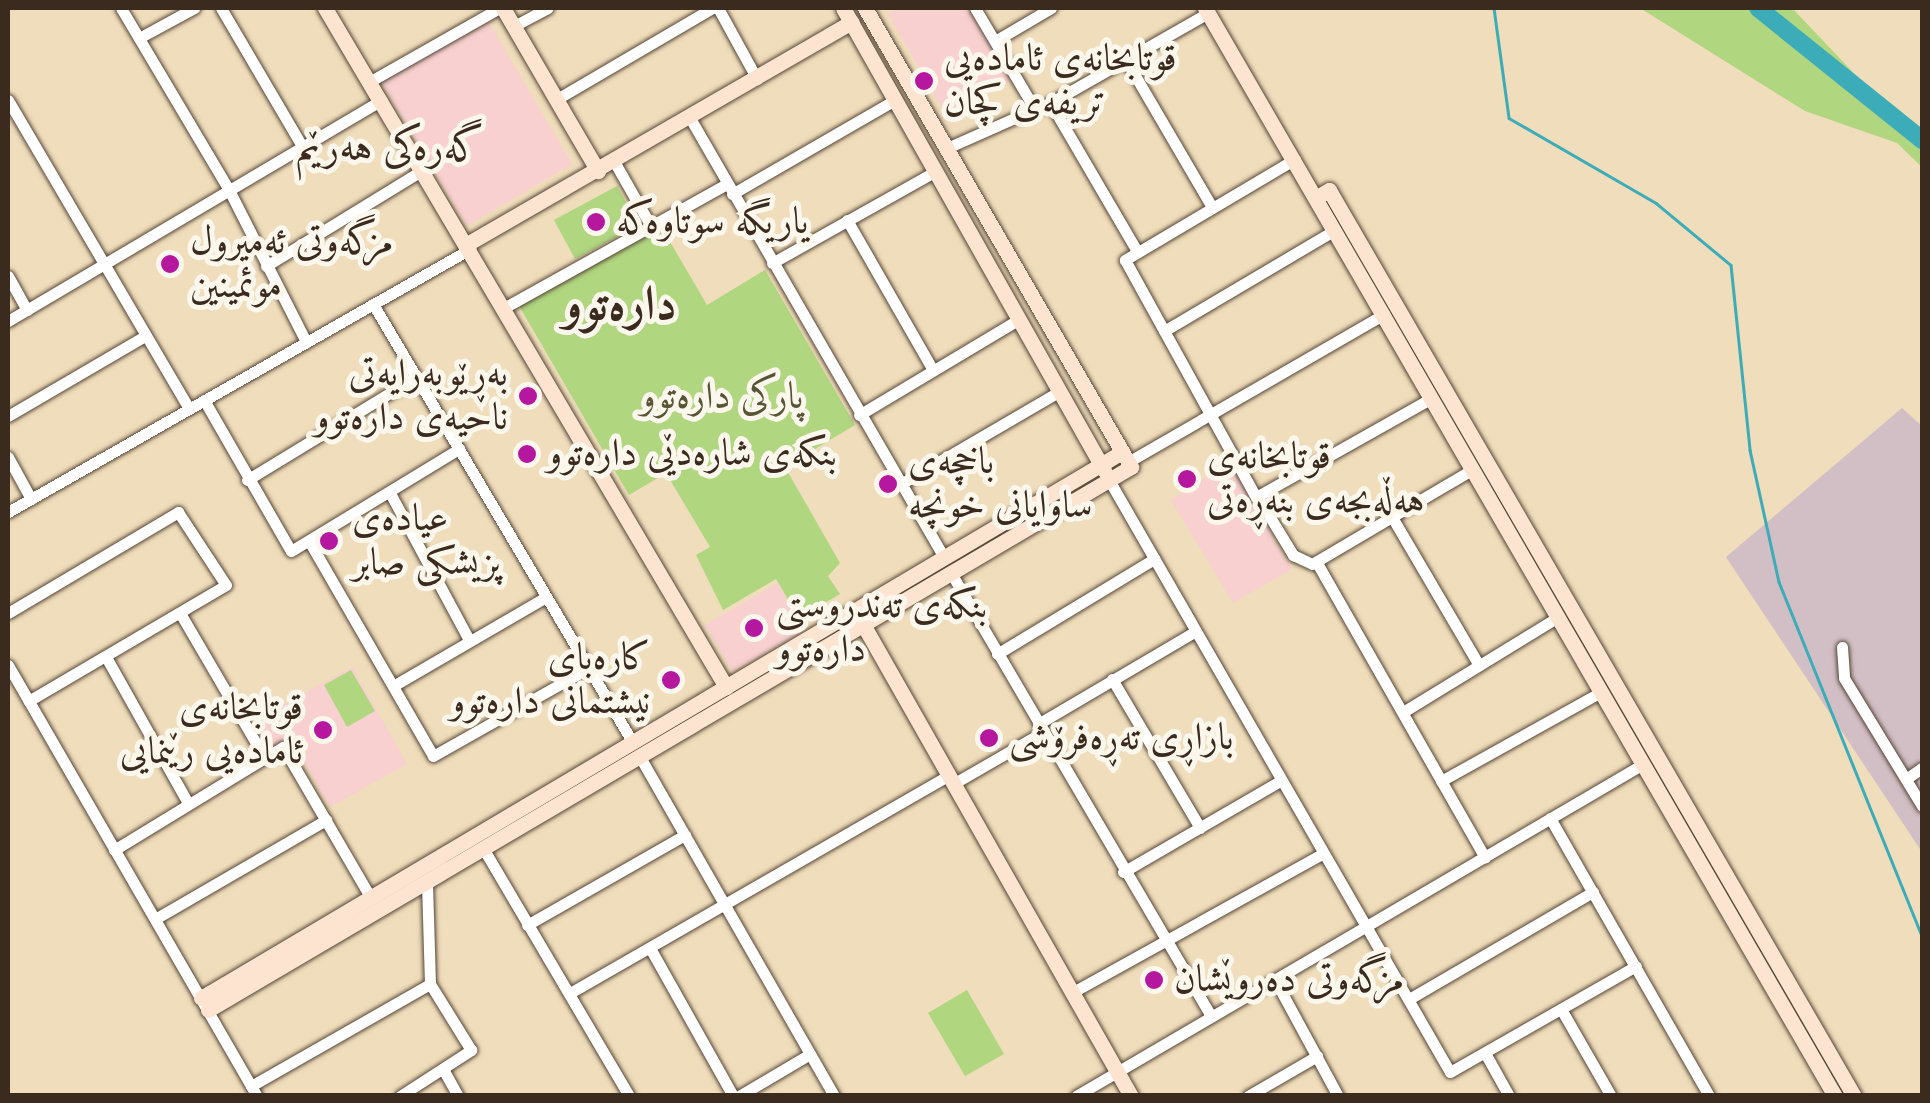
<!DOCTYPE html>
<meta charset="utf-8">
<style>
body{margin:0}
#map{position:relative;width:1930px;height:1103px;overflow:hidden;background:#efddbb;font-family:Cardo,Amiri,serif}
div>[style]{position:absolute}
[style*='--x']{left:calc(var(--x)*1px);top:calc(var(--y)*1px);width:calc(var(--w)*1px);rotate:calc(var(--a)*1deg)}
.built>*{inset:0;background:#f7d0cf}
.industrial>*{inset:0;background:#d2bec5}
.green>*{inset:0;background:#b0d680}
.stream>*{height:2.5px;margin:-1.25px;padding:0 1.25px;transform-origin:1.25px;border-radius:1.25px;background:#3dacb9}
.river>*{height:18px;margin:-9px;padding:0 9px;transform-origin:9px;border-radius:9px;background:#3dacb9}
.roads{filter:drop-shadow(0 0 2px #564536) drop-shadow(0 0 2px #564536)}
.street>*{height:11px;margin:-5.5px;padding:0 5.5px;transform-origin:5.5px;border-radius:5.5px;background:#fff}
.secondary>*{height:15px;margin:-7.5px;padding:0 7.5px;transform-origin:7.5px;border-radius:7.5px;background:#fde4d1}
.dots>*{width:28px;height:28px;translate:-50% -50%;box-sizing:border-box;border:5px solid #fbf7ec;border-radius:50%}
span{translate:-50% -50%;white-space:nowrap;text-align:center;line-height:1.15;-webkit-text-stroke:10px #fbf7ec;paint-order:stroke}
.poi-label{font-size:38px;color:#3b2a1e}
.left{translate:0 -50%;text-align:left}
.right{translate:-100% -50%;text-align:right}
.park-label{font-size:38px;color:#585536}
.neighbourhood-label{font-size:40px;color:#3b2a1e}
.district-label{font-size:48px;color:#3b2a1e;font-weight:700}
.frame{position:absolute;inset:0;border:10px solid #3b2a1e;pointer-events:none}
</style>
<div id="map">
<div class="built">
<i style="clip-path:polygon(900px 8px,969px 8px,1011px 80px,947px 117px,888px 14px)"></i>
<i style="clip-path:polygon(486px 18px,572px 164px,467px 226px,380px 80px)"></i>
<i style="clip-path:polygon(1229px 462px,1292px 569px,1233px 603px,1171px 500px)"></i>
<i style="clip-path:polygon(778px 583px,803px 631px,733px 672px,705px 625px)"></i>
<i style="clip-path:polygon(352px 667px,407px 764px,330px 807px,290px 738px,269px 749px,254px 721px)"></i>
</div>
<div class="industrial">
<i style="clip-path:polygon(1902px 408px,1922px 426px,1922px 852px,1726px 557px)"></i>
</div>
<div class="green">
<i style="clip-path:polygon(1640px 8px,1792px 8px,1922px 145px,1922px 167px,1897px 143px,1805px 111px)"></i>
<i style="clip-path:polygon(617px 186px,639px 225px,575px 259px,554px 220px)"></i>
<i style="clip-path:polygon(662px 228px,707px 305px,765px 270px,855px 425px,785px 467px,840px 563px,828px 576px,840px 594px,799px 618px,776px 579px,723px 610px,696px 555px,710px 547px,666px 473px,629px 495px,518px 304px)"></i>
<i style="clip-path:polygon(351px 670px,375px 711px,347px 727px,324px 685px)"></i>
<i style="clip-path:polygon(967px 990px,1004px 1054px,965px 1076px,928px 1013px)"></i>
</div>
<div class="stream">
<i style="--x:1494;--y:8;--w:111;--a:82.2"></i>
<i style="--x:1509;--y:118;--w:170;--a:30"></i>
<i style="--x:1656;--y:203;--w:97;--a:39.6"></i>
<i style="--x:1731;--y:265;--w:186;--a:84.1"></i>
<i style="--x:1750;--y:450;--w:135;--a:77.6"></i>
<i style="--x:1779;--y:582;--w:382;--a:68"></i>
</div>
<div class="river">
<i style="--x:1758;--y:8;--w:211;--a:38.8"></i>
</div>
<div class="roads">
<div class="street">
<i style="--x:121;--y:8;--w:209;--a:59.3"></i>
<i style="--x:228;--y:188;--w:173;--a:63.1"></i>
<i style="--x:221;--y:8;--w:160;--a:59.6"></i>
<i style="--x:718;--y:8;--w:81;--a:61.2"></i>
<i style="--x:975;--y:8;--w:108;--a:59.4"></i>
<i style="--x:1030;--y:101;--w:14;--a:25"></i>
<i style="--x:1043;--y:107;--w:190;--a:-29.7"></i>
<i style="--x:514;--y:26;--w:38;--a:-28"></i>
<i style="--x:139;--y:38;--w:63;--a:-28.6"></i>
<i style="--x:995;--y:41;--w:65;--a:-30.5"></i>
<i style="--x:1126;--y:60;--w:170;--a:59.7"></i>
<i style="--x:369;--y:82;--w:150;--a:-29.6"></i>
<i style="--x:557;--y:99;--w:180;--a:-30.4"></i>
<i style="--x:8;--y:100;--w:357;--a:59.6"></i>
<i style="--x:1051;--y:104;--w:170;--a:59.7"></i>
<i style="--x:690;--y:118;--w:509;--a:59.96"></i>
<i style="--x:947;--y:148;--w:101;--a:-24"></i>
<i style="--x:1295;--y:159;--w:198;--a:149.3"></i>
<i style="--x:1125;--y:260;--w:271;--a:61.1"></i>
<i style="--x:1256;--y:497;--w:202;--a:-29.4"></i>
<i style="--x:615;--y:163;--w:73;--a:60.3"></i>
<i style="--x:732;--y:194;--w:188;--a:-30"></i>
<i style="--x:847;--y:220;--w:173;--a:60.2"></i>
<i style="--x:772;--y:263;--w:188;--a:-29.3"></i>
<i style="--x:266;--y:266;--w:182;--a:-31.5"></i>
<i style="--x:8;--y:276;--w:39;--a:61"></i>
<i style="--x:373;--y:304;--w:510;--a:59.36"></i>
<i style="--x:502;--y:309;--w:257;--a:-29.1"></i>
<i style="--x:8;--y:321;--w:434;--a:-30.6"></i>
<i style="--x:1164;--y:331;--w:199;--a:-30.6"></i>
<i style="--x:204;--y:400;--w:174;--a:60.1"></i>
<i style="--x:291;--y:551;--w:197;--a:-31.3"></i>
<i style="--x:859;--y:415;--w:185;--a:-30.9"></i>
<i style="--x:8;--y:416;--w:159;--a:-30.3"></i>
<i style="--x:8;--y:457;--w:48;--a:61.3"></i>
<i style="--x:1128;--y:462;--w:296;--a:-30"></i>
<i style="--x:247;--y:480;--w:198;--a:-31.4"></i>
<i style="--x:1109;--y:480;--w:683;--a:60.06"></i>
<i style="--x:1450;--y:1072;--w:214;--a:-29.7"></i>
<i style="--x:899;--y:485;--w:186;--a:-30.3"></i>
<i style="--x:390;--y:493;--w:167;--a:61.7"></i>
<i style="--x:1259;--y:499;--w:66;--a:58.7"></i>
<i style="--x:1293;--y:555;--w:21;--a:25"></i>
<i style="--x:1312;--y:564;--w:187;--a:-30.5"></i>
<i style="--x:8;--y:512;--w:532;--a:-29.65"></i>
<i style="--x:1392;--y:517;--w:172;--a:59.6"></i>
<i style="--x:309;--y:541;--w:248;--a:60"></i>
<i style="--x:433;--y:756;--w:177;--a:-29.5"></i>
<i style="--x:1317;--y:563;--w:339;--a:60.3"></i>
<i style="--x:951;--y:573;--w:514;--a:59.59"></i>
<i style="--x:8;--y:613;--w:198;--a:-30.7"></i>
<i style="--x:178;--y:512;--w:87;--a:56.7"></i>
<i style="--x:226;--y:585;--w:229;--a:149.6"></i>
<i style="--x:180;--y:613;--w:167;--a:59.7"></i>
<i style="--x:1842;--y:647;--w:31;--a:86"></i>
<i style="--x:1844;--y:678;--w:150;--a:58.6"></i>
<i style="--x:997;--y:654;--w:184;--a:-31.2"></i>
<i style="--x:106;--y:657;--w:167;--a:60.7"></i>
<i style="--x:8;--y:665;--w:498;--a:60"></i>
<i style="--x:1112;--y:679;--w:173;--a:59.4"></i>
<i style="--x:393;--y:686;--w:177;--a:-30.2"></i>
<i style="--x:1403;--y:712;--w:182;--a:-31.5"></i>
<i style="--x:1038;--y:724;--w:181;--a:-30.5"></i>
<i style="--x:640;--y:757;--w:391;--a:60.2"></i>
<i style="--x:1906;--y:779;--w:19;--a:-35"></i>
<i style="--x:1441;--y:781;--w:183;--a:-29.1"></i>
<i style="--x:953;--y:784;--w:104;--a:-30"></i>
<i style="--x:1550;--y:818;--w:320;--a:60.2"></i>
<i style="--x:483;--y:848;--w:288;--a:59.5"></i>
<i style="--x:114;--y:850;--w:198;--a:-31.4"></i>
<i style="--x:283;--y:747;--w:175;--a:59.8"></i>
<i style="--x:1123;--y:872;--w:179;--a:-30.1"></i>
<i style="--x:155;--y:919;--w:198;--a:-30.1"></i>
<i style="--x:527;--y:925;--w:182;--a:-29.7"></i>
<i style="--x:650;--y:948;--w:170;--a:60.7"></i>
<i style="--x:1275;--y:980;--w:132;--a:61.5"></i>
<i style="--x:1073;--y:992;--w:282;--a:-29"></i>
<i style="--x:570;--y:993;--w:436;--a:-29.9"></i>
<i style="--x:1409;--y:999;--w:213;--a:-30.2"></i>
<i style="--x:1561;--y:1009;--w:100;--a:60.1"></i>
<i style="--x:1485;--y:1053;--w:49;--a:60.8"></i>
<i style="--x:443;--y:1069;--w:31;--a:61"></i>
<i style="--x:251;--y:1086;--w:206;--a:-29.7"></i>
<i style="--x:400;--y:1096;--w:85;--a:-32.9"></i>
<i style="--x:471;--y:1050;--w:78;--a:-121.8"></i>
<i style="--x:430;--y:984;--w:103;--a:-91.7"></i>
<i style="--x:739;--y:1096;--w:82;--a:-30.6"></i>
<i style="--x:1076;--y:1096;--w:657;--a:-30.35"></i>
<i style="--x:1248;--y:1096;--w:80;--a:-30.1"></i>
</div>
<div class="secondary">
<i style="--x:325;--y:8;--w:789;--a:59.43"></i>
<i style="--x:503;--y:8;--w:189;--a:59.8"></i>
<i style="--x:843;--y:8;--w:531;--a:60.54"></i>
<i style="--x:1205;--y:8;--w:1257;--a:59.93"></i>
<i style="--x:1317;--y:197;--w:14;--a:-30"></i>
<i style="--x:1329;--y:190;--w:1047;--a:59.91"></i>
<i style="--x:467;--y:244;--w:444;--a:-30"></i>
<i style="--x:860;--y:619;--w:549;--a:60.4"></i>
<i style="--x:201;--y:998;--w:1071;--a:-30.66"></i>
<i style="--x:208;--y:1010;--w:1071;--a:-30.47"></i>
<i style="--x:1131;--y:467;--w:531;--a:-120.09"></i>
</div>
</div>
<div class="dots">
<i style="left:924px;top:81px;background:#b5179e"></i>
<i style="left:596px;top:222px;background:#b5179e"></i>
<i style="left:170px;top:264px;background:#b5179e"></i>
<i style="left:528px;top:396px;background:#b5179e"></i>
<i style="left:527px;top:454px;background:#b5179e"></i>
<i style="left:1187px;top:479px;background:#b5179e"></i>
<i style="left:888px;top:484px;background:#b5179e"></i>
<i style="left:329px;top:541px;background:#b5179e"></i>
<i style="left:754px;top:628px;background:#b5179e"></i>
<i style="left:671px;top:680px;background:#b5179e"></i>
<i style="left:323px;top:730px;background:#b5179e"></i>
<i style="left:989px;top:738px;background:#b5179e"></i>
<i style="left:1154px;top:980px;background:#b5179e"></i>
</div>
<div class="poi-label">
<span class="left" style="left:944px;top:81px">قوتابخانەی ئامادەیی<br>تریفەی کچان</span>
<span class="left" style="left:616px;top:222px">یاریگە سوتاوەکە</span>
<span class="left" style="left:190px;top:264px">مزگەوتی ئەمیرول<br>موئمینین</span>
<span class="right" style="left:508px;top:396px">بەڕێوبەرایەتی<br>ناحیەی دارەتوو</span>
<span class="left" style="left:547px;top:454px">بنکەی شارەدێی دارەتوو</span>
<span class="left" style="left:1207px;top:479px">قوتابخانەی<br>هەڵەبجەی بنەڕەتی</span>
<span class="left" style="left:908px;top:484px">باخچەی<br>ساوایانی خونچە</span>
<span class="left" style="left:352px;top:541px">عیادەی<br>پزیشکی صابر</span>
<span class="left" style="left:776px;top:628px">بنکەی تەندروستی<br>دارەتوو</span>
<span class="right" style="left:651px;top:680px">کارەبای<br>نیشتمانی دارەتوو</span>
<span class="right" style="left:303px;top:730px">قوتابخانەی<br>ئامادەیی رێنمایی</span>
<span class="left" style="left:1009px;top:738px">بازاڕی تەڕەفرۆشی</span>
<span class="left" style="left:1174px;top:980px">مزگەوتی دەروێشان</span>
</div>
<div class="park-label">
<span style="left:722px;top:397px">پارکی دارەتوو</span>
</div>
<div class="neighbourhood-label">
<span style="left:390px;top:148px">گەرەکی هەرێم</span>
</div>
<div class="district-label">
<span style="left:620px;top:304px">دارەتوو</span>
</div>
<div class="frame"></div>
</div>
